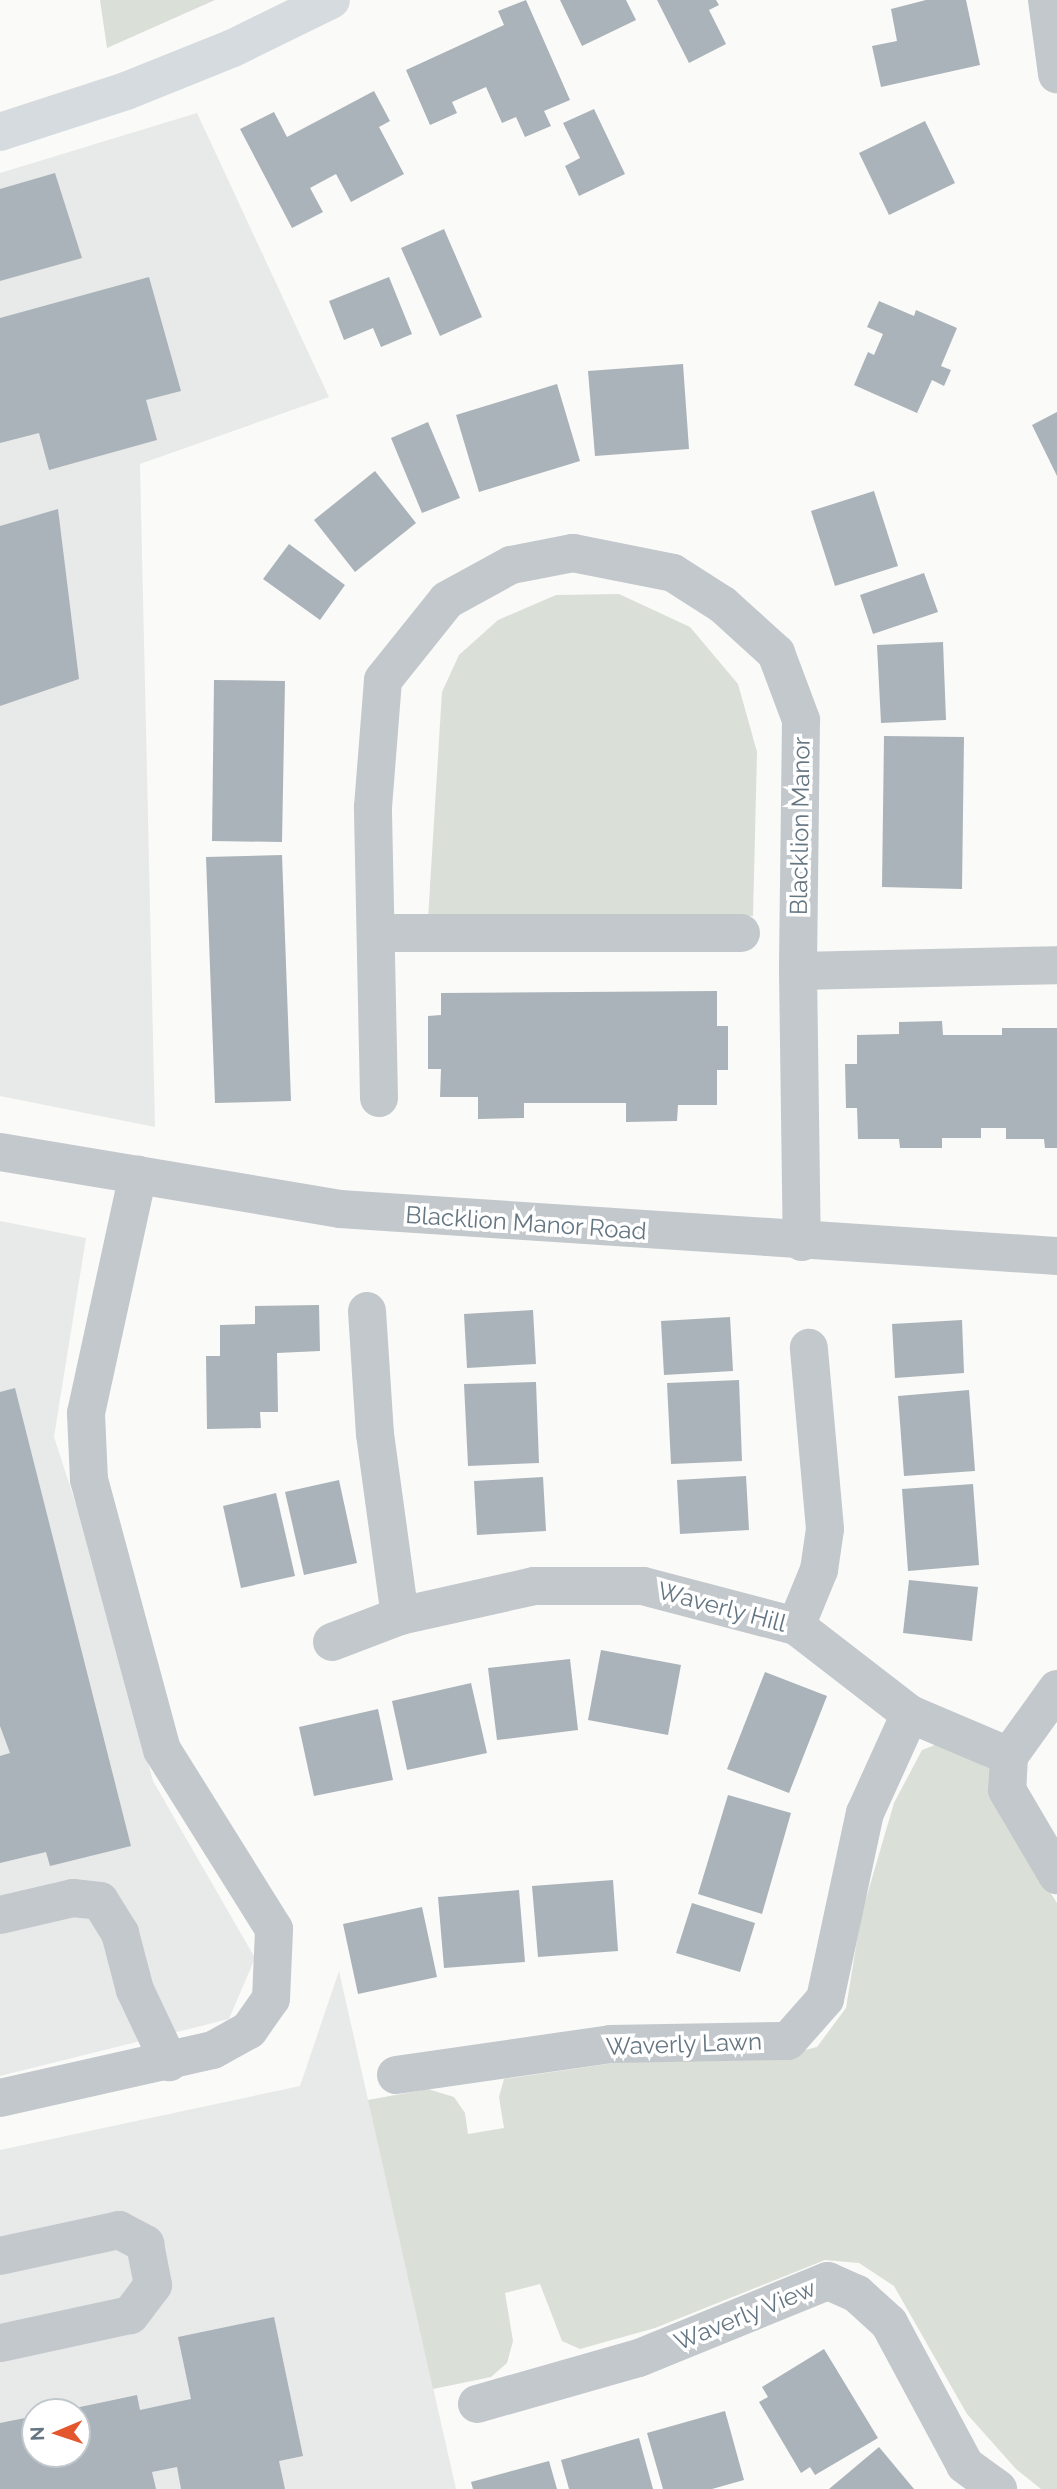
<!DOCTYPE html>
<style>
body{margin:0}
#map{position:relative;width:1057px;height:2489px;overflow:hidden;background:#fafaf8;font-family:Raleway,sans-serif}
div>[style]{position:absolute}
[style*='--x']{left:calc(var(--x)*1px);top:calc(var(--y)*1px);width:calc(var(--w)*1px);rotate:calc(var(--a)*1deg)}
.built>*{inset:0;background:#e8e9e9}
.green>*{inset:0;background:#dadfd7}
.building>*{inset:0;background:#aab3b9}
.minor>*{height:38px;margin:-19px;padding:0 19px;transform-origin:19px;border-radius:19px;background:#c3c8cc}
.major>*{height:38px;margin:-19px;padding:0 19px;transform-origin:19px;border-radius:19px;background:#d6dbdf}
span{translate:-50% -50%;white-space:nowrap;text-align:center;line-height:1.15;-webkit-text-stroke:7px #fff;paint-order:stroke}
.street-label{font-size:24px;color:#657683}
.north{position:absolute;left:21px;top:2398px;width:70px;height:70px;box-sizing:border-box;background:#fff;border:2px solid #c1c8cd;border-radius:50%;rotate:268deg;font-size:19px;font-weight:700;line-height:28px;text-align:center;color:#657683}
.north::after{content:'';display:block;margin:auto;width:24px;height:32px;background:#e4572e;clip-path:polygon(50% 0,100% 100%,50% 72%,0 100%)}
</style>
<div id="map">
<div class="built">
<i style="clip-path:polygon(197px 113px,329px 397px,140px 464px,155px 1127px,0 1096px,0 173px)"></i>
<i style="clip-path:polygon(0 1221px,86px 1238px,54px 1437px,99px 1575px,153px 1781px,255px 1958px,229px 2019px,0 2076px)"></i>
<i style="clip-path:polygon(evenodd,339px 1971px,456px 2489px,0 2489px,0 2150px,300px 2086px,339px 1971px,35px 2412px,77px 2412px,77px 2454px,35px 2454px,35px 2412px)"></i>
</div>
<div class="green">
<i style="clip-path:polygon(100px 0,215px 0,107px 48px)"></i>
<i style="clip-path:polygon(619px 594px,690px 627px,738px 684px,757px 752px,753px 916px,428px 919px,442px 692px,459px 655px,498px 620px,556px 595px)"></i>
<i style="clip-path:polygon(940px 1743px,990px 1769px,1005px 1822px,1057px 1903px,1057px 2489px,1041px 2489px,1016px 2469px,967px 2414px,894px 2286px,859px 2263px,825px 2260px,655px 2328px,580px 2349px,562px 2341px,540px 2284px,505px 2293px,513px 2341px,507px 2363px,491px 2377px,433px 2389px,368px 2100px,428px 2089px,454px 2097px,465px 2113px,468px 2134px,504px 2128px,499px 2097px,504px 2079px,661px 2056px,777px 2057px,817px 2047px,846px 2008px,861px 1916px,894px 1803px,922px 1750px)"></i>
</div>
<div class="building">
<i style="clip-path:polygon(526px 0,570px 100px,544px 111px,551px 126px,525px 137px,516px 117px,502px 123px,486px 87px,452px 102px,457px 113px,430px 125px,406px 70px,504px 25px,498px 11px)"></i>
<i style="clip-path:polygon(560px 0,626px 0,636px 20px,582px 46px)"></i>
<i style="clip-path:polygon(657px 0,716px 0,719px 5px,709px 10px,726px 44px,689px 63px)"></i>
<i style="clip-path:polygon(926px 0,966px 0,980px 65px,881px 87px,872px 46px,897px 41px,891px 9px)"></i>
<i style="clip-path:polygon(374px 91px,390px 121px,379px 127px,404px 174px,351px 202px,336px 174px,310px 188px,323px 212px,292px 228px,240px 129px,274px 112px,287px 137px)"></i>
<i style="clip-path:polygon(594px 109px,625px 174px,579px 196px,565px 166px,580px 158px,563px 123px)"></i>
<i style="clip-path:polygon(925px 121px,955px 183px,889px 215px,859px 153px)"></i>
<i style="clip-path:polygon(55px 173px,82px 258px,0 281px,0 189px)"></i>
<i style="clip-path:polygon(444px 229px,482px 317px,440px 336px,401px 248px)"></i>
<i style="clip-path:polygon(149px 277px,181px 391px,146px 400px,157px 440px,49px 470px,39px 433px,0 443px,0 318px)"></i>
<i style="clip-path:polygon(389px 277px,412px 334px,381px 347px,373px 328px,344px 340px,329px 301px)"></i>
<i style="clip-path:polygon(879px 301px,914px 316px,916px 310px,957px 328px,941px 366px,951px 370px,944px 386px,932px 380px,917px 413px,854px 385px,868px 352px,874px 355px,883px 334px,867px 327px)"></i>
<i style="clip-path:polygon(683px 364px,689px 449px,595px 456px,588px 371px)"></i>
<i style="clip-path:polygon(557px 384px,580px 461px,479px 492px,456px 415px)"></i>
<i style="clip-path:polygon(1057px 412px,1057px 476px,1032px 425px)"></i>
<i style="clip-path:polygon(428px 422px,460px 498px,422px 513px,391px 438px)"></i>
<i style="clip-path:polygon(375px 471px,416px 523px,355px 572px,314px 520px)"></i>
<i style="clip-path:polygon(874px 491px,898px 566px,835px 586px,811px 511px)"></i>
<i style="clip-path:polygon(58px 509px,79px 679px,0 706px,0 526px)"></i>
<i style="clip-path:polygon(289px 544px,345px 585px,320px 620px,263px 579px)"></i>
<i style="clip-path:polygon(924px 573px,938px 612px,873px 634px,860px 595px)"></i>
<i style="clip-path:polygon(943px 642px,946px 720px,881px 723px,877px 645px)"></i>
<i style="clip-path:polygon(214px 680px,285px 681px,282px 842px,212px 841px)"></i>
<i style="clip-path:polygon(884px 736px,964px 737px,962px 889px,882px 887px)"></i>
<i style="clip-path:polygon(282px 855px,291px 1101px,215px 1103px,206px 857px)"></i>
<i style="clip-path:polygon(717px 991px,717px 1026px,728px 1026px,728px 1070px,717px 1070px,717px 1105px,678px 1105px,677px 1121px,626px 1122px,626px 1103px,524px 1103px,524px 1118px,478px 1119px,478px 1097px,440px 1097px,441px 1069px,428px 1069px,428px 1016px,441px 1015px,441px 993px)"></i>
<i style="clip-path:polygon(942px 1021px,943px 1035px,1002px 1035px,1002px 1028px,1057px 1028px,1057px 1148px,1045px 1148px,1044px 1139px,1006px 1139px,1006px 1128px,981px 1128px,981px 1138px,942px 1138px,942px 1148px,900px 1148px,899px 1139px,858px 1139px,857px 1108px,846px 1108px,845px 1064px,857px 1064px,857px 1035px,899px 1034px,899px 1022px)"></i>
<i style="clip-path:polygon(319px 1305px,320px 1351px,277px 1353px,278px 1412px,260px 1412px,261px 1428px,207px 1429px,206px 1356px,220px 1356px,220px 1325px,255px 1324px,255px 1306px)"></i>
<i style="clip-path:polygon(533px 1310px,536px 1364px,467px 1368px,464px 1314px)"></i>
<i style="clip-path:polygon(730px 1317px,733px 1371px,664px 1375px,661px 1321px)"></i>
<i style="clip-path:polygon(962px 1320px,964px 1373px,895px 1378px,892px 1324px)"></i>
<i style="clip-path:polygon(739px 1380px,742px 1461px,671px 1464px,667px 1383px)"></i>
<i style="clip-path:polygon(536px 1382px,539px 1463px,468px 1466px,464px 1384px)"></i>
<i style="clip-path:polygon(15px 1388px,131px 1846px,50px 1866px,46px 1852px,0 1863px,0 1756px,10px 1753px,0 1726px,0 1392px)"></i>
<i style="clip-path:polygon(969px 1390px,975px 1471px,904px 1476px,898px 1396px)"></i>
<i style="clip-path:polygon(746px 1476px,749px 1530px,680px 1534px,677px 1480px)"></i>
<i style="clip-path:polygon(543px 1477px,546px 1531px,477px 1535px,474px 1481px)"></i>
<i style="clip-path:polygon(339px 1480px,357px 1563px,304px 1575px,285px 1492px)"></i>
<i style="clip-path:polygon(973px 1484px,979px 1565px,908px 1571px,902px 1489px)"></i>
<i style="clip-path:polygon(276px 1493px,295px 1576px,241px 1588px,223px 1506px)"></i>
<i style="clip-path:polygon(909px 1580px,978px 1587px,972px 1641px,903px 1633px)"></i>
<i style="clip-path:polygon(601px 1650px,681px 1665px,668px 1735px,588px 1720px)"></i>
<i style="clip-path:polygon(570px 1659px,578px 1730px,497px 1740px,488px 1668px)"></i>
<i style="clip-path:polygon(765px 1672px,827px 1696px,789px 1793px,727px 1769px)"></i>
<i style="clip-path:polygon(471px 1683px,487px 1753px,407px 1770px,392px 1701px)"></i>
<i style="clip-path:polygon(378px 1709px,393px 1780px,314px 1796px,299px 1727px)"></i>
<i style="clip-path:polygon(728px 1795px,791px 1813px,762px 1914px,698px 1894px)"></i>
<i style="clip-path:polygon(613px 1880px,618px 1951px,538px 1957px,532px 1886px)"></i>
<i style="clip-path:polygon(519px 1890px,525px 1962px,444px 1968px,438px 1897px)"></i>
<i style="clip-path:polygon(692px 1903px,755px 1923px,740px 1972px,676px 1953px)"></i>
<i style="clip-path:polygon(422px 1907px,437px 1977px,358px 1994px,343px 1924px)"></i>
<i style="clip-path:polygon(274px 2317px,303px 2456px,279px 2461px,285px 2489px,181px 2489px,177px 2467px,152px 2472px,156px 2489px,0 2489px,0 2423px,35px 2416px,35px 2454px,77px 2454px,77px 2412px,61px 2411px,137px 2395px,140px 2410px,191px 2399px,178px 2337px)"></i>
<i style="clip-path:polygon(824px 2349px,878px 2438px,815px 2475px,810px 2467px,801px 2473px,759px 2402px,768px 2397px,762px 2387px)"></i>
<i style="clip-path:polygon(725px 2411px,744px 2480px,712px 2489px,663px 2489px,647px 2433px)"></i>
<i style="clip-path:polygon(639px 2438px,653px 2489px,569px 2489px,561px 2460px)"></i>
<i style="clip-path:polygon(879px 2447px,914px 2489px,829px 2489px)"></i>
<i style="clip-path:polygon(549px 2461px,557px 2489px,473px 2489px,471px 2482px)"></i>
</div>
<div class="minor">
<i style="--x:1047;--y:0;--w:75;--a:82.3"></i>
<i style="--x:376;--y:933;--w:365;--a:0"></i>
<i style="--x:798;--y:971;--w:259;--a:-1.3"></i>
<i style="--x:379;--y:1098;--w:291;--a:-91.2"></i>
<i style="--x:373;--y:807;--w:127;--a:-85.5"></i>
<i style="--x:383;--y:680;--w:102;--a:-51.3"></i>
<i style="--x:447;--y:600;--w:73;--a:-28.7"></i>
<i style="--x:511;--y:565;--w:63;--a:-11"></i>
<i style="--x:573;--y:553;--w:102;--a:11.3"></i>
<i style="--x:673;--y:573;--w:59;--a:32.6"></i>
<i style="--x:723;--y:605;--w:72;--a:42.2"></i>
<i style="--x:776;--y:653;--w:72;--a:69.5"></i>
<i style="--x:801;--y:720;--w:251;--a:90.7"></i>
<i style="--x:798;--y:971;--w:271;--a:89.2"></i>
<i style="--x:0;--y:1152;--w:345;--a:9.5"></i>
<i style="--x:340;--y:1209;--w:719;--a:3.75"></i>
<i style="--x:367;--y:1311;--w:123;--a:86.3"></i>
<i style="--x:375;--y:1434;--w:184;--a:82.2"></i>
<i style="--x:796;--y:1626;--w:61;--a:-67.7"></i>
<i style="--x:819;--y:1570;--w:41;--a:-81.7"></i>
<i style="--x:825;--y:1529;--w:182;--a:-95.1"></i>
<i style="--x:332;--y:1642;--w:73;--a:-20.9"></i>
<i style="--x:400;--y:1616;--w:137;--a:-12.6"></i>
<i style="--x:534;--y:1586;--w:109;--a:0"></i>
<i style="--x:643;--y:1586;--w:158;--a:14.7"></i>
<i style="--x:796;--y:1626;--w:144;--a:37.7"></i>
<i style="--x:910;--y:1714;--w:108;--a:23"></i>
<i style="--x:1057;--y:1689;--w:82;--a:125.6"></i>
<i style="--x:1009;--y:1756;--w:34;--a:93"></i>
<i style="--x:1007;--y:1790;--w:99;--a:59.5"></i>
<i style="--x:0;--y:1915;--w:75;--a:-13.1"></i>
<i style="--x:73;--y:1898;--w:27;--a:6"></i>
<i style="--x:100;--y:1901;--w:38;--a:58"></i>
<i style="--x:120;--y:1933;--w:59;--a:75.3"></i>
<i style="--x:135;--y:1990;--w:80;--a:64.7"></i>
<i style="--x:396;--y:2075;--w:216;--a:-8.2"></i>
<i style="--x:610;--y:2044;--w:178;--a:-1"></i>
<i style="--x:788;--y:2041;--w:56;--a:-48.6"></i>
<i style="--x:825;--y:1999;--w:190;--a:-77.9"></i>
<i style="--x:865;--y:1813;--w:109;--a:-65.6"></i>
<i style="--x:0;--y:2098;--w:218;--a:-12.7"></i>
<i style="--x:213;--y:2050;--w:41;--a:-29.1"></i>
<i style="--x:249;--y:2030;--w:38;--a:-55"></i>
<i style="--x:271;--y:1999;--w:70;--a:-87.5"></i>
<i style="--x:274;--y:1929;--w:211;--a:-122"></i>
<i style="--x:162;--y:1750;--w:280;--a:-105.1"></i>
<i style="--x:89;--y:1480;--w:67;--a:-92.6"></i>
<i style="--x:86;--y:1413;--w:244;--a:-77.7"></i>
<i style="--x:0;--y:2256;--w:122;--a:-12.3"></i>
<i style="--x:119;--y:2230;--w:30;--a:28"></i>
<i style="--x:145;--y:2244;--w:42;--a:79"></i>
<i style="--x:153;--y:2285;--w:38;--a:127"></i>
<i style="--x:130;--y:2315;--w:133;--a:167.8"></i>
<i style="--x:477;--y:2404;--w:168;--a:-15.9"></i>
<i style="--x:639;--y:2358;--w:204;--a:-22.2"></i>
<i style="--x:828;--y:2281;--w:32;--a:24"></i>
<i style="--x:857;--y:2294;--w:43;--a:42.2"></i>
<i style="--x:889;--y:2323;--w:161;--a:61.8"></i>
<i style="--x:965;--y:2465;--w:41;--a:36"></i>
</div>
<div class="major">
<i style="--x:0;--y:132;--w:133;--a:-18"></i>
<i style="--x:126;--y:91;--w:115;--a:-21.9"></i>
<i style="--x:233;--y:48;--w:109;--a:-26.1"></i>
</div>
<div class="street-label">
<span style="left:800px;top:826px;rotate:-89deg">Blacklion Manor</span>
<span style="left:526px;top:1223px;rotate:4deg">Blacklion Manor Road</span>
<span style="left:722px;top:1607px;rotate:15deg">Waverly Hill</span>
<span style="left:684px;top:2044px;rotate:-2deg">Waverly Lawn</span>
<span style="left:745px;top:2315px;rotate:-22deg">Waverly View</span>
</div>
<div class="north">N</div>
</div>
